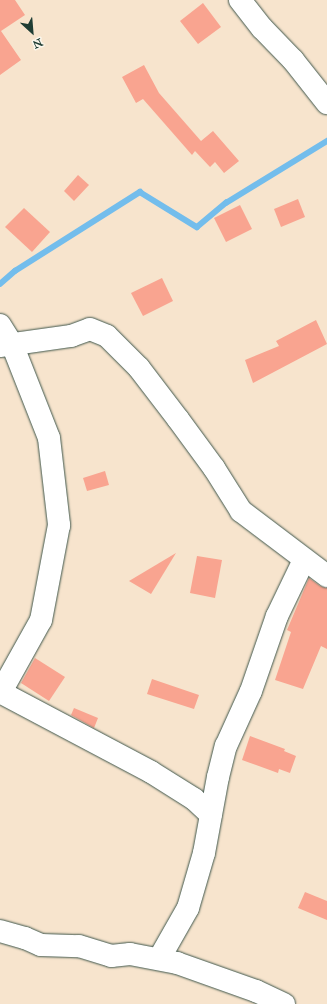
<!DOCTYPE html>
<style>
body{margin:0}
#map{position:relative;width:327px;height:1004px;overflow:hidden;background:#f7e4cd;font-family:"IM FELL Great Primer",serif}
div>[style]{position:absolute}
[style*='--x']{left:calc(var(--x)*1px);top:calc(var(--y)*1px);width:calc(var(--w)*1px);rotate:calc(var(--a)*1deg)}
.stream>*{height:5.5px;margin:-2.75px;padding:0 2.75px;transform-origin:2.75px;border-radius:2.75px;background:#73bdec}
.building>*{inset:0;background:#f9a490}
.roads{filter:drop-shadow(0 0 1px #3f564b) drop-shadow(0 0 1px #3f564b)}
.minor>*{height:22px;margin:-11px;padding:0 11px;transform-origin:11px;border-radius:11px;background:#fff}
span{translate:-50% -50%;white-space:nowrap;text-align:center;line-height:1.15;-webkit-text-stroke:3px #fbf7ec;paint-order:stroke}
.north{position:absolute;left:12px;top:12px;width:40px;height:40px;-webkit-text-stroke:3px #fbf7ec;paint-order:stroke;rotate:154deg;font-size:11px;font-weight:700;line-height:16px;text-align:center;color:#1f3d34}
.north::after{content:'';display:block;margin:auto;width:14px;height:18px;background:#1f3d34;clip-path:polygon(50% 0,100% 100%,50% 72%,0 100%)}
</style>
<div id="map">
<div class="stream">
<i style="--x:0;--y:284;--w:20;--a:-41"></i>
<i style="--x:15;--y:271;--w:148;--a:-32.3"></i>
<i style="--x:140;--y:192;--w:67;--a:31.6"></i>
<i style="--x:197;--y:227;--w:38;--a:-40"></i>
<i style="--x:226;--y:203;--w:119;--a:-31.5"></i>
</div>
<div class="building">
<i style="clip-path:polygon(0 0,15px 0,25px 15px,1px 31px,21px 60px,0 75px)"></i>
<i style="clip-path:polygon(203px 3px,221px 27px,198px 44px,180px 21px)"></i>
<i style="clip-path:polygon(144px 65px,159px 93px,201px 141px,213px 131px,239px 161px,224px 173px,215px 162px,210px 167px,195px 151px,192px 155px,143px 99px,136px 103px,122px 77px)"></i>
<i style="clip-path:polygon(78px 175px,89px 185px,74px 201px,64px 191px)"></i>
<i style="clip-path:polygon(298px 199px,305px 217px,281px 227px,274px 209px)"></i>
<i style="clip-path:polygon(240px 205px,252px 229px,226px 242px,214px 218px)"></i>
<i style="clip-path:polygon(24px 208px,50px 232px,32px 252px,5px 227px)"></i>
<i style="clip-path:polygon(162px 278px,173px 301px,143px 316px,131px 293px)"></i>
<i style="clip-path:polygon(316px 320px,327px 344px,253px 383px,245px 360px,279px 346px,276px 341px)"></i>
<i style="clip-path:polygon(105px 471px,109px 485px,87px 491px,83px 478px)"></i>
<i style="clip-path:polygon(176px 553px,151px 594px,129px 581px)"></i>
<i style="clip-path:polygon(197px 556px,222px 560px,215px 598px,190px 593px)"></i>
<i style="clip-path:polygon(309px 578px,320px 586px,327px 588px,327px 649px,321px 646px,303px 689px,275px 680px,291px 632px,287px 630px)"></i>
<i style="clip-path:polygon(35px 658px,65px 677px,49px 701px,21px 683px)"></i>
<i style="clip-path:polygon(152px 679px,199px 695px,194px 709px,147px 694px)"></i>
<i style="clip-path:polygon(74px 708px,98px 718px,94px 728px,71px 715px)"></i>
<i style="clip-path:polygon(250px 736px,285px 749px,284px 751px,296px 756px,290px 773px,279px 769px,278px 773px,242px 760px)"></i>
<i style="clip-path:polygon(305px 892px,327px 901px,327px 920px,298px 908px)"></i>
</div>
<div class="roads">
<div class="minor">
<i style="--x:240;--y:0;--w:36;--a:52"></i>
<i style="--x:262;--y:28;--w:45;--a:45.9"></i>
<i style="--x:293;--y:60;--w:55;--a:51.7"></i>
<i style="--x:0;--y:325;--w:22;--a:58"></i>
<i style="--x:12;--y:344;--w:101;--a:68.5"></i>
<i style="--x:49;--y:438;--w:88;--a:83.4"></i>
<i style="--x:59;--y:525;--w:97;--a:100.7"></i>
<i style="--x:41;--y:620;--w:82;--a:119.1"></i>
<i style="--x:0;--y:346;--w:72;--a:-8"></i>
<i style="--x:71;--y:336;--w:20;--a:-20"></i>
<i style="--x:90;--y:329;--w:18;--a:22"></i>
<i style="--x:107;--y:336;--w:45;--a:45"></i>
<i style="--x:139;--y:368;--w:64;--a:52.6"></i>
<i style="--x:178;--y:419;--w:61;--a:53.7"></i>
<i style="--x:214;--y:468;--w:51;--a:57.9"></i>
<i style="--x:241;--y:511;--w:108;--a:37.1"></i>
<i style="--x:0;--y:692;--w:171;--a:27.9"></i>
<i style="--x:151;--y:772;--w:51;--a:32.1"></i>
<i style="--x:194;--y:799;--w:23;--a:43"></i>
<i style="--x:0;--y:931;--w:26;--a:16"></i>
<i style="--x:25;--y:938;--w:17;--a:24"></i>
<i style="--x:41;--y:945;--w:38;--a:2"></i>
<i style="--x:79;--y:946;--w:34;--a:17"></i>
<i style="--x:111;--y:956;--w:19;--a:-6"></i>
<i style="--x:130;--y:954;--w:48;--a:10.8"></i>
<i style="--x:177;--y:963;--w:84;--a:19.5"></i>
<i style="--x:256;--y:991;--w:31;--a:25"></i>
<i style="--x:159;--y:959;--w:59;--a:-60.4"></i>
<i style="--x:188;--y:908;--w:57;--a:-73.8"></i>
<i style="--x:204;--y:853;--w:77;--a:-79.6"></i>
<i style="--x:218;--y:777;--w:32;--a:-76"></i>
<i style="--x:226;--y:746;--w:60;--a:-65.6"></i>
<i style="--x:251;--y:691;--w:79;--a:-70.9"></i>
<i style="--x:277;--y:616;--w:62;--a:-64.3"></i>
</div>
</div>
<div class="north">N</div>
</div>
